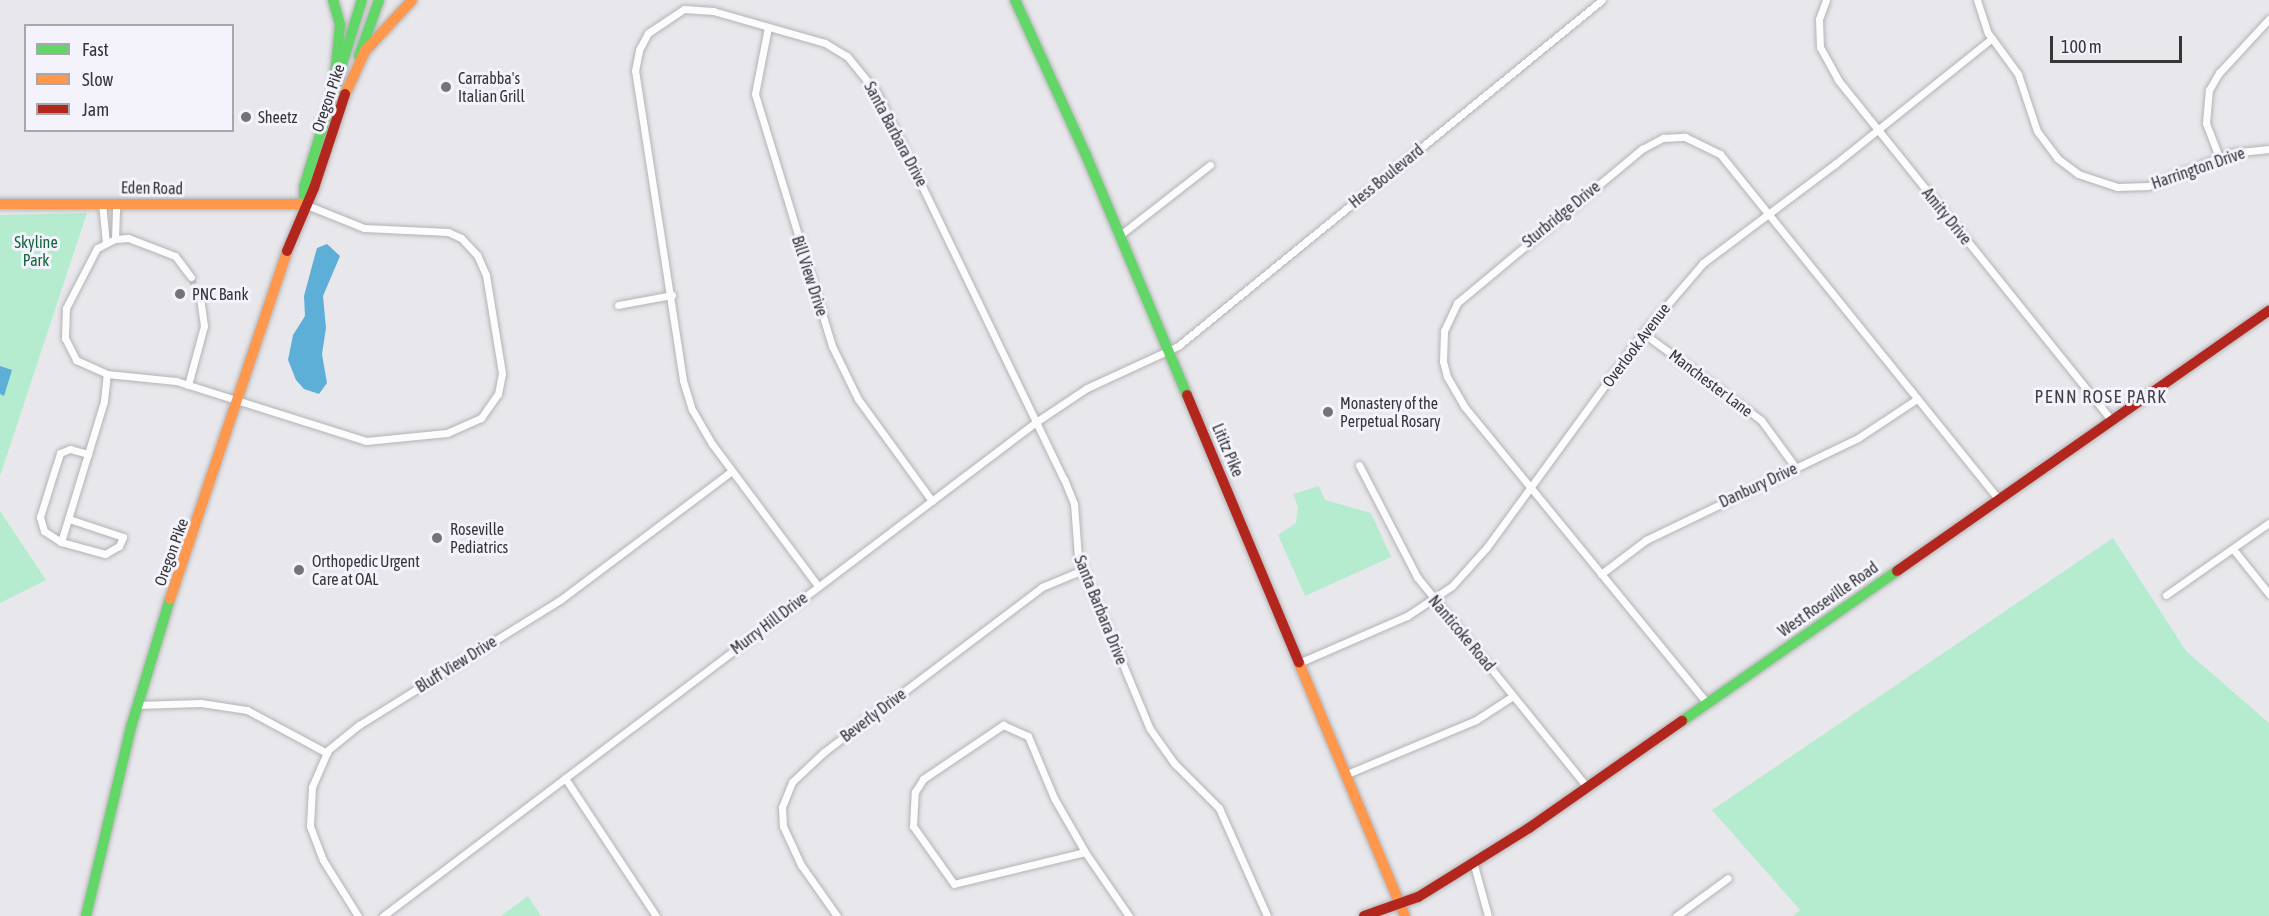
<!DOCTYPE html>
<style>
body{margin:0}
#map{position:relative;width:2269px;height:916px;overflow:hidden;background:#e8e8ec;font-family:"Asap Condensed",sans-serif}
div>[style]{position:absolute}
[style*='--x']{left:calc(var(--x)*1px);top:calc(var(--y)*1px);width:calc(var(--w)*1px);rotate:calc(var(--a)*1deg)}
.green>*{inset:0;background:#b5ebcf}
.water>*{inset:0;background:#5dafd8}
.street-tunnel>*{height:7px;margin-top:-3.5px;transform-origin:0;background:repeating-linear-gradient(90deg,#c4c4c8 0 7px,transparent 0 10.5px)}
.roads{filter:drop-shadow(0 0 2px #b3b3b6) drop-shadow(0 0 2px #b3b3b6)}
.street>*{height:7px;margin:-3.5px;padding:0 3.5px;transform-origin:3.5px;border-radius:3.5px;background:#fcfcfc}
.fast>*{height:10px;margin:-5px;padding:0 5px;transform-origin:5px;border-radius:5px;background:#63d668}
.slow>*{height:10px;margin:-5px;padding:0 5px;transform-origin:5px;border-radius:5px;background:#ff974d}
.jam>*{height:10px;margin:-5px;padding:0 5px;transform-origin:5px;border-radius:5px;background:#b3261e}
.dots>*{width:16px;height:16px;translate:-50% -50%;box-sizing:border-box;border:3px solid #f4f3fc;border-radius:50%}
span{translate:-50% -50%;white-space:nowrap;text-align:center;line-height:1.15;-webkit-text-stroke:6px #f4f3fc;paint-order:stroke}
.poi-label{font-size:16px;color:#363538}
.left{translate:0 -50%;text-align:left}
.street-label{font-size:16px;color:#363538}
.park-label{font-size:16px;color:#13633e}
.neighbourhood-label{font-size:18px;color:#424148;letter-spacing:1.5px}
.legend{position:absolute;left:24px;top:24px;width:210px;height:108px;box-sizing:border-box;background:#f4f3fc;border:2px solid #a8a7ae;margin:0;padding:8px 10px;list-style:none;font-size:18px;color:#363538}
.legend li{display:flex;align-items:center;gap:12px;height:30px}
.legend b{width:30px;border:2px solid #a8a7ae}
.scale{position:absolute;left:2050px;top:36px;width:132px;height:27px;box-sizing:border-box;border:3px solid #363538;border-top:0;padding-left:8px;font-size:18px;line-height:21px;white-space:nowrap;color:#363538;-webkit-text-stroke:4px #f4f3fc;paint-order:stroke}
</style>
<div id="map">
<div class="green">
<i style="clip-path:polygon(87px 213px,0 476px,0 215px)"></i>
<i style="clip-path:polygon(1319px 486px,1325px 500px,1371px 513px,1391px 557px,1305px 596px,1278px 535px,1296px 523px,1298px 507px,1293px 494px)"></i>
<i style="clip-path:polygon(0 511px,46px 580px,0 603px)"></i>
<i style="clip-path:polygon(2113px 538px,2186px 651px,2269px 723px,2269px 916px,1793px 916px,1800px 910px,1712px 810px)"></i>
<i style="clip-path:polygon(528px 896px,541px 916px,501px 916px)"></i>
</div>
<div class="water">
<i style="clip-path:polygon(327px 244px,340px 256px,323px 296px,326px 328px,322px 354px,327px 383px,319px 394px,304px 389px,296px 380px,288px 360px,293px 335px,305px 316px,304px 296px,315px 255px,317px 248px)"></i>
<i style="clip-path:polygon(0 366px,12px 370px,4px 396px,0 394px)"></i>
</div>
<div class="street-tunnel">
<i style="--x:191;--y:277;--w:23;--a:67"></i>
</div>
<div class="roads">
<div class="street">
<i style="--x:1826;--y:0;--w:20;--a:110"></i>
<i style="--x:1819;--y:19;--w:28;--a:88"></i>
<i style="--x:1820;--y:47;--w:38;--a:61"></i>
<i style="--x:1838;--y:80;--w:436;--a:51.2"></i>
<i style="--x:1977;--y:0;--w:35;--a:72"></i>
<i style="--x:1988;--y:33;--w:51;--a:53.8"></i>
<i style="--x:2018;--y:74;--w:60;--a:71.6"></i>
<i style="--x:2037;--y:131;--w:34;--a:53"></i>
<i style="--x:2057;--y:158;--w:26;--a:37"></i>
<i style="--x:2078;--y:174;--w:41;--a:18.4"></i>
<i style="--x:2117;--y:187;--w:31;--a:-2"></i>
<i style="--x:2148;--y:186;--w:89;--a:-21.7"></i>
<i style="--x:2231;--y:153;--w:38;--a:-6"></i>
<i style="--x:768;--y:27;--w:68;--a:101"></i>
<i style="--x:755;--y:94;--w:264;--a:73"></i>
<i style="--x:832;--y:346;--w:59;--a:63.9"></i>
<i style="--x:858;--y:399;--w:126;--a:54"></i>
<i style="--x:2219;--y:157;--w:36;--a:-111"></i>
<i style="--x:2206;--y:123;--w:33;--a:-85"></i>
<i style="--x:2209;--y:90;--w:20;--a:-60"></i>
<i style="--x:2219;--y:73;--w:74;--a:-47.2"></i>
<i style="--x:102;--y:203;--w:40;--a:84.3"></i>
<i style="--x:1120;--y:235;--w:114;--a:-37.9"></i>
<i style="--x:115;--y:239;--w:36;--a:-88"></i>
<i style="--x:191;--y:277;--w:26;--a:-127"></i>
<i style="--x:175;--y:256;--w:50;--a:-159"></i>
<i style="--x:128;--y:238;--w:13;--a:176"></i>
<i style="--x:115;--y:239;--w:20;--a:153"></i>
<i style="--x:97;--y:248;--w:68;--a:117.3"></i>
<i style="--x:66;--y:308;--w:30;--a:92"></i>
<i style="--x:65;--y:338;--w:25;--a:63"></i>
<i style="--x:76;--y:360;--w:34;--a:24"></i>
<i style="--x:107;--y:374;--w:69;--a:5.8"></i>
<i style="--x:176;--y:381;--w:199;--a:17.5"></i>
<i style="--x:366;--y:441;--w:81;--a:-5.6"></i>
<i style="--x:447;--y:433;--w:37;--a:-24"></i>
<i style="--x:481;--y:418;--w:29;--a:-55"></i>
<i style="--x:498;--y:394;--w:21;--a:-79"></i>
<i style="--x:502;--y:373;--w:99;--a:-99.3"></i>
<i style="--x:486;--y:275;--w:22;--a:-114"></i>
<i style="--x:477;--y:255;--w:23;--a:-133"></i>
<i style="--x:461;--y:238;--w:14;--a:-155"></i>
<i style="--x:448;--y:232;--w:84;--a:-177.3"></i>
<i style="--x:364;--y:228;--w:65;--a:-158.2"></i>
<i style="--x:618;--y:305;--w:55;--a:-10.5"></i>
<i style="--x:1643;--y:333;--w:147;--a:36.4"></i>
<i style="--x:1761;--y:420;--w:59;--a:53.9"></i>
<i style="--x:188;--y:385;--w:61;--a:-74.8"></i>
<i style="--x:204;--y:326;--w:28;--a:-98"></i>
<i style="--x:1359;--y:465;--w:126;--a:62.6"></i>
<i style="--x:1417;--y:577;--w:270;--a:51"></i>
<i style="--x:69;--y:519;--w:57;--a:18.4"></i>
<i style="--x:123;--y:537;--w:10;--a:114"></i>
<i style="--x:119;--y:546;--w:16;--a:150"></i>
<i style="--x:105;--y:554;--w:46;--a:-164.7"></i>
<i style="--x:61;--y:542;--w:147;--a:-73"></i>
<i style="--x:104;--y:401;--w:27;--a:-84"></i>
<i style="--x:61;--y:542;--w:20;--a:-147"></i>
<i style="--x:44;--y:531;--w:15;--a:-106"></i>
<i style="--x:40;--y:517;--w:44;--a:-72.8"></i>
<i style="--x:53;--y:475;--w:23;--a:-72"></i>
<i style="--x:60;--y:453;--w:11;--a:-22"></i>
<i style="--x:70;--y:449;--w:19;--a:16"></i>
<i style="--x:2233;--y:549;--w:58;--a:51.3"></i>
<i style="--x:1601;--y:574;--w:56;--a:-37.1"></i>
<i style="--x:1646;--y:540;--w:235;--a:-25.7"></i>
<i style="--x:1858;--y:438;--w:71;--a:-33.5"></i>
<i style="--x:818;--y:586;--w:177;--a:-126.7"></i>
<i style="--x:712;--y:444;--w:39;--a:-120"></i>
<i style="--x:692;--y:410;--w:31;--a:-107"></i>
<i style="--x:683;--y:380;--w:313;--a:-98.8"></i>
<i style="--x:635;--y:71;--w:21;--a:-79"></i>
<i style="--x:639;--y:50;--w:19;--a:-62"></i>
<i style="--x:648;--y:33;--w:43;--a:-33.7"></i>
<i style="--x:684;--y:9;--w:29;--a:4"></i>
<i style="--x:713;--y:11;--w:116;--a:15.9"></i>
<i style="--x:825;--y:43;--w:26;--a:31"></i>
<i style="--x:847;--y:56;--w:48;--a:51"></i>
<i style="--x:877;--y:93;--w:429;--a:64.2"></i>
<i style="--x:1064;--y:479;--w:27;--a:68"></i>
<i style="--x:1074;--y:504;--w:53;--a:85.7"></i>
<i style="--x:1078;--y:557;--w:186;--a:67.3"></i>
<i style="--x:1150;--y:729;--w:42;--a:54.8"></i>
<i style="--x:1174;--y:763;--w:64;--a:45"></i>
<i style="--x:1219;--y:808;--w:118;--a:66"></i>
<i style="--x:2166;--y:595;--w:126;--a:-35"></i>
<i style="--x:1301;--y:662;--w:116;--a:-23.5"></i>
<i style="--x:1407;--y:616;--w:54;--a:-33.7"></i>
<i style="--x:1452;--y:586;--w:52;--a:-48.1"></i>
<i style="--x:1487;--y:547;--w:265;--a:-53.9"></i>
<i style="--x:1643;--y:333;--w:92;--a:-49.4"></i>
<i style="--x:1703;--y:263;--w:165;--a:-36.9"></i>
<i style="--x:1835;--y:164;--w:201;--a:-38.7"></i>
<i style="--x:1707;--y:703;--w:384;--a:-129.3"></i>
<i style="--x:1464;--y:406;--w:34;--a:-120"></i>
<i style="--x:1447;--y:377;--w:16;--a:-104"></i>
<i style="--x:1443;--y:361;--w:30;--a:-88"></i>
<i style="--x:1444;--y:331;--w:31;--a:-65"></i>
<i style="--x:1457;--y:303;--w:241;--a:-39.8"></i>
<i style="--x:1642;--y:149;--w:24;--a:-28"></i>
<i style="--x:1663;--y:138;--w:22;--a:-3"></i>
<i style="--x:1685;--y:137;--w:39;--a:26"></i>
<i style="--x:1720;--y:154;--w:442;--a:51.1"></i>
<i style="--x:137;--y:705;--w:64;--a:-1.8"></i>
<i style="--x:201;--y:703;--w:47;--a:8.7"></i>
<i style="--x:247;--y:710;--w:91;--a:28.3"></i>
<i style="--x:1003;--y:725;--w:27;--a:24"></i>
<i style="--x:1028;--y:736;--w:67;--a:67.2"></i>
<i style="--x:1054;--y:798;--w:62;--a:60.1"></i>
<i style="--x:1085;--y:852;--w:135;--a:166.3"></i>
<i style="--x:954;--y:884;--w:71;--a:-125.3"></i>
<i style="--x:913;--y:826;--w:34;--a:-87"></i>
<i style="--x:915;--y:792;--w:15;--a:-58"></i>
<i style="--x:923;--y:779;--w:97;--a:-34"></i>
<i style="--x:1347;--y:774;--w:140;--a:-22.7"></i>
<i style="--x:1476;--y:720;--w:44;--a:-33"></i>
<i style="--x:565;--y:778;--w:165;--a:56.6"></i>
<i style="--x:1085;--y:852;--w:78;--a:55.5"></i>
<i style="--x:1474;--y:865;--w:53;--a:74.6"></i>
<i style="--x:358;--y:916;--w:66;--a:-122"></i>
<i style="--x:323;--y:860;--w:36;--a:-111"></i>
<i style="--x:310;--y:826;--w:39;--a:-87"></i>
<i style="--x:312;--y:787;--w:40;--a:-66.6"></i>
<i style="--x:328;--y:750;--w:40;--a:-39"></i>
<i style="--x:359;--y:725;--w:237;--a:-31.9"></i>
<i style="--x:560;--y:600;--w:215;--a:-36.9"></i>
<i style="--x:383;--y:916;--w:819;--a:-37.11"></i>
<i style="--x:1036;--y:422;--w:61;--a:-33.7"></i>
<i style="--x:1087;--y:388;--w:100;--a:-24.8"></i>
<i style="--x:1178;--y:346;--w:547;--a:-39.22"></i>
<i style="--x:837;--y:916;--w:62;--a:-125.2"></i>
<i style="--x:801;--y:865;--w:43;--a:-114.8"></i>
<i style="--x:783;--y:826;--w:19;--a:-93"></i>
<i style="--x:782;--y:807;--w:27;--a:-68"></i>
<i style="--x:792;--y:782;--w:44;--a:-43.2"></i>
<i style="--x:824;--y:752;--w:273;--a:-37.1"></i>
<i style="--x:1042;--y:587;--w:44;--a:-22.5"></i>
<i style="--x:1676;--y:916;--w:64;--a:-36.2"></i>
</div>
<div class="fast">
<i style="--x:333;--y:0;--w:26;--a:74"></i>
<i style="--x:340;--y:25;--w:71;--a:95.6"></i>
<i style="--x:1015;--y:0;--w:170;--a:65.4"></i>
<i style="--x:1086;--y:155;--w:260;--a:67.2"></i>
<i style="--x:359;--y:56;--w:59;--a:-70.3"></i>
<i style="--x:304;--y:204;--w:17;--a:-90"></i>
<i style="--x:304;--y:187;--w:196;--a:-72.8"></i>
<i style="--x:1682;--y:721;--w:262;--a:-34.9"></i>
<i style="--x:86;--y:916;--w:194;--a:-76.6"></i>
<i style="--x:131;--y:727;--w:134;--a:-73.1"></i>
</div>
<div class="slow">
<i style="--x:343;--y:99;--w:53;--a:-65.4"></i>
<i style="--x:365;--y:51;--w:69;--a:-47.3"></i>
<i style="--x:0;--y:204;--w:304;--a:0"></i>
<i style="--x:170;--y:599;--w:367;--a:-71.4"></i>
<i style="--x:1299;--y:663;--w:274;--a:67.3"></i>
</div>
<div class="jam">
<i style="--x:287;--y:251;--w:69;--a:-66.8"></i>
<i style="--x:314;--y:188;--w:99;--a:-71.7"></i>
<i style="--x:1187;--y:395;--w:290;--a:67.3"></i>
<i style="--x:1897;--y:571;--w:454;--a:-35"></i>
<i style="--x:1364;--y:916;--w:57;--a:-19.4"></i>
<i style="--x:1418;--y:897;--w:131;--a:-31.9"></i>
<i style="--x:1529;--y:828;--w:187;--a:-35"></i>
</div>
</div>
<div class="dots">
<i style="left:446px;top:87px;background:#747477"></i>
<i style="left:246px;top:117px;background:#747477"></i>
<i style="left:180px;top:294px;background:#747477"></i>
<i style="left:1328px;top:412px;background:#747477"></i>
<i style="left:437px;top:538px;background:#747477"></i>
<i style="left:299px;top:570px;background:#747477"></i>
</div>
<div class="poi-label">
<span class="left" style="left:458px;top:87px">Carrabba's<br>Italian Grill</span>
<span class="left" style="left:258px;top:117px">Sheetz</span>
<span class="left" style="left:192px;top:294px">PNC Bank</span>
<span class="left" style="left:1340px;top:412px">Monastery of the<br>Perpetual Rosary</span>
<span class="left" style="left:450px;top:538px">Roseville<br>Pediatrics</span>
<span class="left" style="left:312px;top:570px">Orthopedic Urgent<br>Care at OAL</span>
</div>
<div class="street-label">
<span style="left:328px;top:98px;rotate:-71deg">Oregon Pike</span>
<span style="left:896px;top:134px;rotate:62deg">Santa Barbara Drive</span>
<span style="left:2198px;top:168px;rotate:-19deg">Harrington Drive</span>
<span style="left:1386px;top:176px;rotate:-39deg">Hess Boulevard</span>
<span style="left:152px;top:188px;rotate:1deg">Eden Road</span>
<span style="left:1561px;top:214px;rotate:-39deg">Sturbridge Drive</span>
<span style="left:1947px;top:216px;rotate:51deg">Amity Drive</span>
<span style="left:810px;top:276px;rotate:72deg">Bill View Drive</span>
<span style="left:1636px;top:345px;rotate:-53deg">Overlook Avenue</span>
<span style="left:1711px;top:383px;rotate:37deg">Manchester Lane</span>
<span style="left:1228px;top:450px;rotate:67deg">Lititz Pike</span>
<span style="left:1758px;top:485px;rotate:-25deg">Danbury Drive</span>
<span style="left:171px;top:552px;rotate:-70deg">Oregon Pike</span>
<span style="left:1828px;top:599px;rotate:-35deg">West Roseville Road</span>
<span style="left:1101px;top:610px;rotate:68deg">Santa Barbara Drive</span>
<span style="left:769px;top:623px;rotate:-37deg">Murry Hill Drive</span>
<span style="left:1462px;top:633px;rotate:50deg">Nanticoke Road</span>
<span style="left:456px;top:664px;rotate:-32deg">Bluff View Drive</span>
<span style="left:873px;top:715px;rotate:-37deg">Beverly Drive</span>
</div>
<div class="park-label">
<span style="left:36px;top:251px">Skyline<br>Park</span>
</div>
<div class="neighbourhood-label">
<span style="left:2101px;top:397px">PENN ROSE PARK</span>
</div>
<ul class="legend">
<li><b style="height:8px;background:#63d668"></b>Fast</li>
<li><b style="height:8px;background:#ff974d"></b>Slow</li>
<li><b style="height:8px;background:#b3261e"></b>Jam</li>
</ul>
<div class="scale">100 m</div>
</div>
